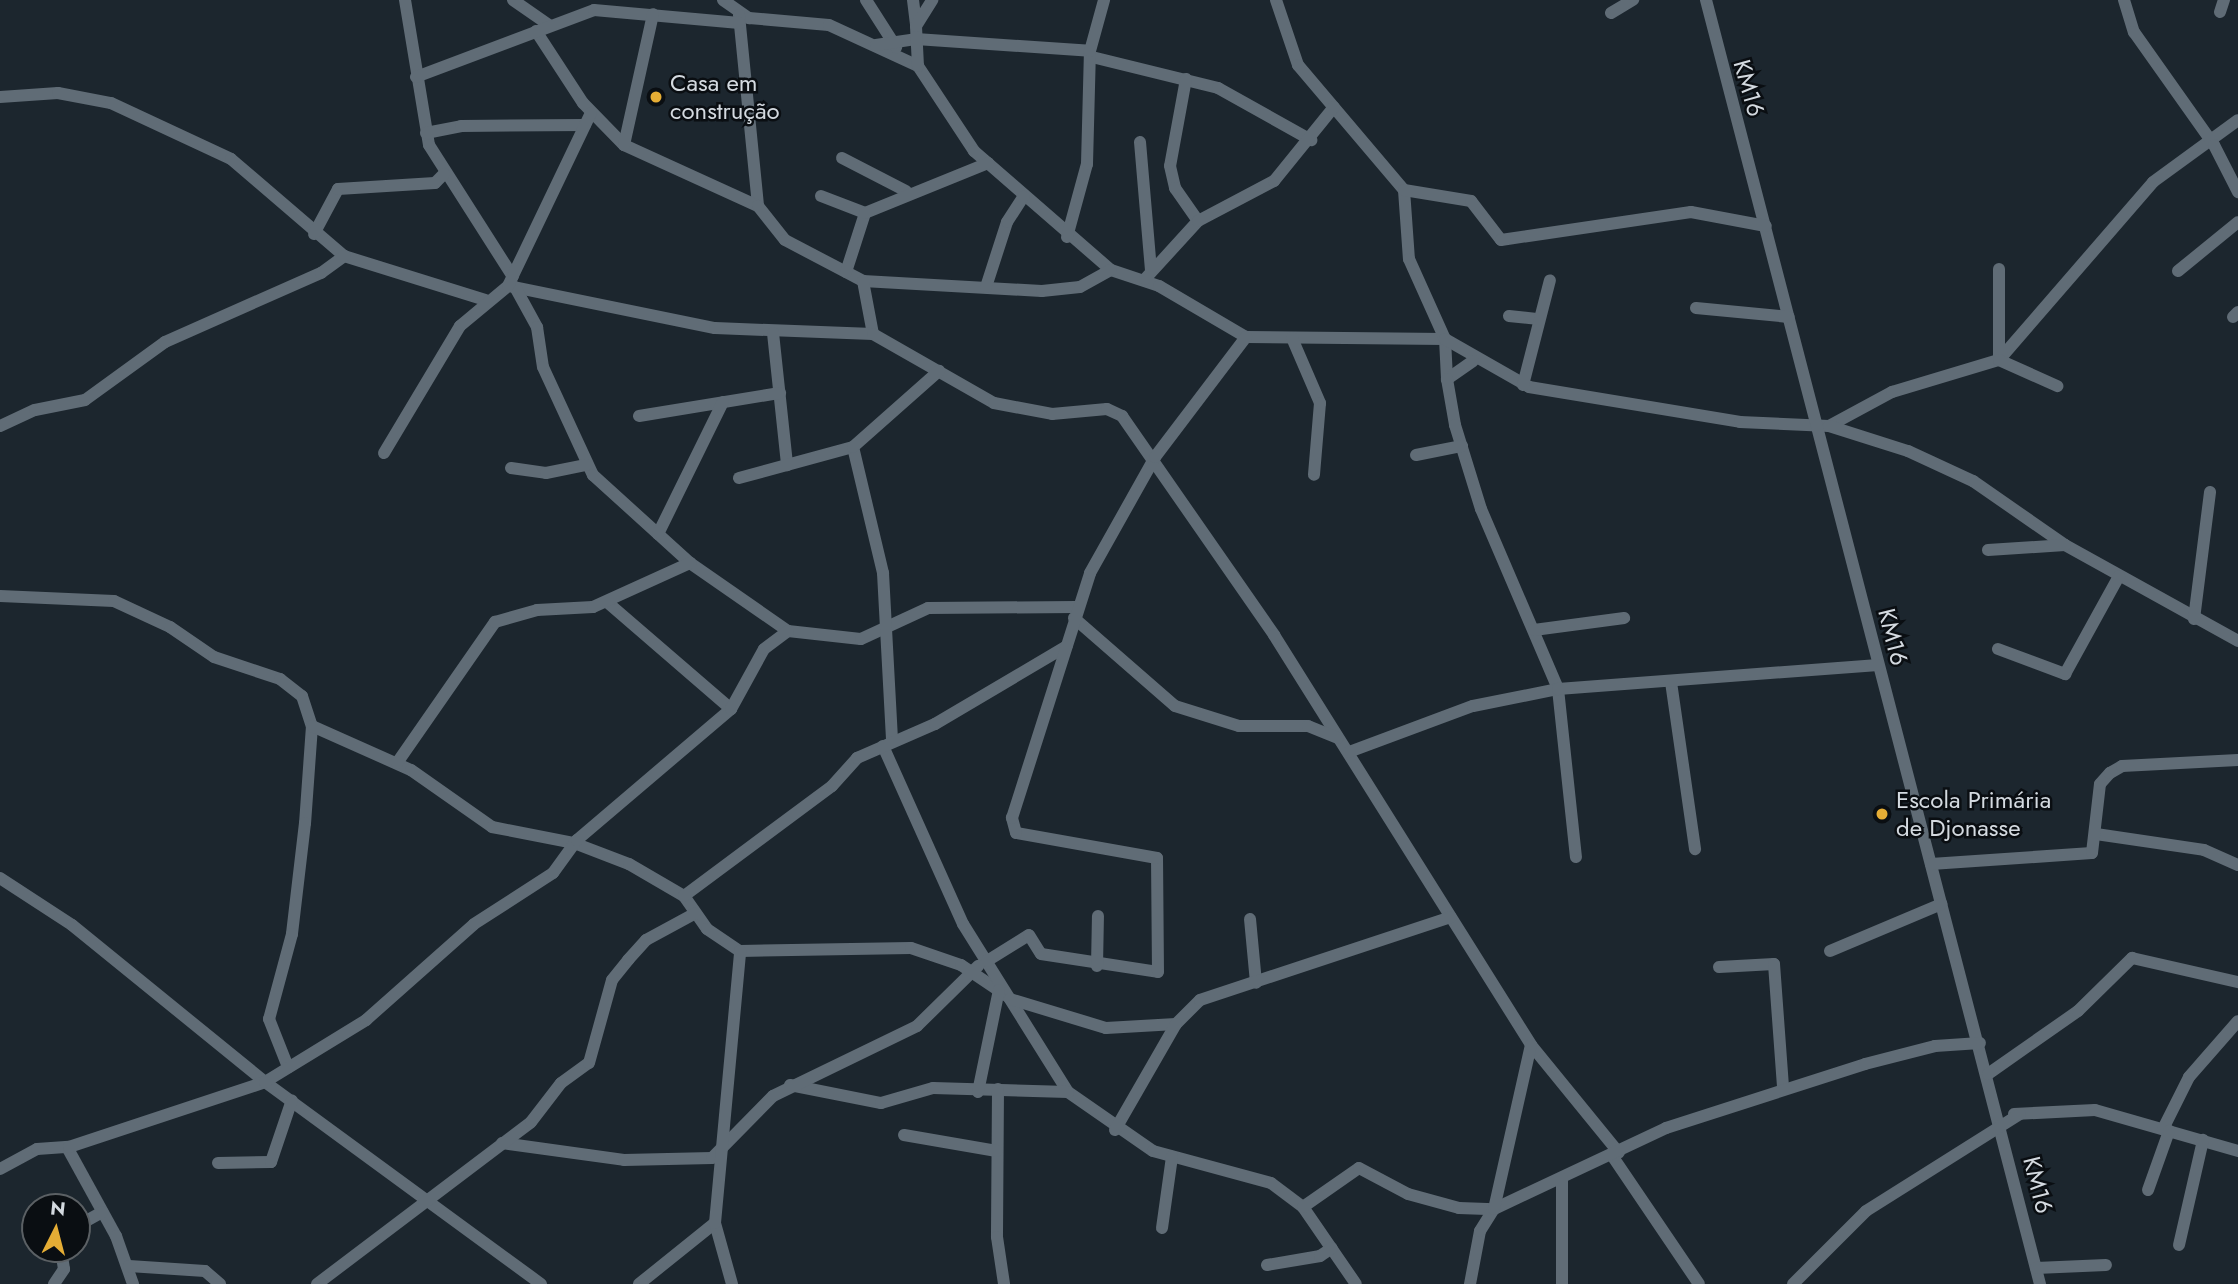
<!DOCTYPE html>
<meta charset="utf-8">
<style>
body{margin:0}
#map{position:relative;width:2238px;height:1284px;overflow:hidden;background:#1c262e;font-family:Jost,sans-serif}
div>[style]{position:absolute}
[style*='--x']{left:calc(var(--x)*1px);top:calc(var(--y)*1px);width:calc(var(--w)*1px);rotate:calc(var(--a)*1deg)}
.minor>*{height:12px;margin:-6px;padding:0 6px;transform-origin:6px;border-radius:6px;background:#606c76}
.dots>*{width:19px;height:19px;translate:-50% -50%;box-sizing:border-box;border:4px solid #0a0e12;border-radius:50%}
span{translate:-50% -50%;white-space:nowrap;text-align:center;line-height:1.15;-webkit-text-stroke:5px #0a0e12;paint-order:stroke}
.poi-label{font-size:24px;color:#d4dae0}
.left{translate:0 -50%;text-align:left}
.street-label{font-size:24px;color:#d4dae0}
.north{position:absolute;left:21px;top:1193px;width:70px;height:70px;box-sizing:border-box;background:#0a0e12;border:2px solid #5b6064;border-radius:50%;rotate:6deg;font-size:19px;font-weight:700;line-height:28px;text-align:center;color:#d4dae0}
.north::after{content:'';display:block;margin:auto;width:24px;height:32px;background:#e5ad35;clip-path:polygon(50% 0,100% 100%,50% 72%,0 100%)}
</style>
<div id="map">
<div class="minor">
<i style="--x:405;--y:0;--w:147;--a:80.6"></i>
<i style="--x:429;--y:145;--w:156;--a:57.5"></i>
<i style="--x:513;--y:0;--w:44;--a:34.8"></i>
<i style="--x:723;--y:0;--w:32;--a:35"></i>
<i style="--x:749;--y:18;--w:80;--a:5"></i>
<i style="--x:829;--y:25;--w:98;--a:24.7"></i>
<i style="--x:918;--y:66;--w:102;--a:56.6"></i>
<i style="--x:974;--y:151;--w:181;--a:41"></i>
<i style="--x:1111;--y:270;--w:51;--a:18.4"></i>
<i style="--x:1159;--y:286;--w:101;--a:30.4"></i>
<i style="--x:1246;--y:337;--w:199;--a:0.6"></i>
<i style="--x:1445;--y:339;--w:40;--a:87.1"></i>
<i style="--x:866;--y:0;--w:56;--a:57.4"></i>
<i style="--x:913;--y:0;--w:26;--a:83"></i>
<i style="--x:1276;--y:0;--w:69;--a:71.3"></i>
<i style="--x:1298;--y:65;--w:164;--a:49.7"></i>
<i style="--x:1404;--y:190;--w:69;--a:85.9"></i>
<i style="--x:1409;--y:259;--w:88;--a:65.8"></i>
<i style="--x:1445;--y:339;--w:97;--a:29.7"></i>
<i style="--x:1529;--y:387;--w:214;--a:9.4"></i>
<i style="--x:1740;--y:422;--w:89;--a:2.6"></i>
<i style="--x:1829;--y:426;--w:72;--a:-28.4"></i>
<i style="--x:1892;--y:392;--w:112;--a:-16.7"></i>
<i style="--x:1999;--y:360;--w:235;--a:-49.1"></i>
<i style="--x:2153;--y:182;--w:105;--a:-36.1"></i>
<i style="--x:1706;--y:0;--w:1327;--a:75.42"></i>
<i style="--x:2124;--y:0;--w:34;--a:73"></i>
<i style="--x:2134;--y:32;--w:138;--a:54.7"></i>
<i style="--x:2214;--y:145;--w:53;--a:62.9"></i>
<i style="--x:2220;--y:12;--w:13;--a:-72"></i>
<i style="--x:1611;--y:13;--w:26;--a:-31"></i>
<i style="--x:739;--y:15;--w:192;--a:84.3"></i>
<i style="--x:536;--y:31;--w:86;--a:56.9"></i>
<i style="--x:583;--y:103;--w:59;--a:45.7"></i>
<i style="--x:624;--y:145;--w:147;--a:24.5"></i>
<i style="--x:758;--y:206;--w:43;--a:51.5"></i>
<i style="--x:785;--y:240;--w:88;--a:27.7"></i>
<i style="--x:863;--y:281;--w:179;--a:3.2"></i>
<i style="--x:1042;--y:291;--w:38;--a:-6"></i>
<i style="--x:1080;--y:287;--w:35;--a:-29"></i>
<i style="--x:876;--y:45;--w:40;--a:-8.5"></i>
<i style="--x:916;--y:39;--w:174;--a:3.9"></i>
<i style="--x:1092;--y:57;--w:130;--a:13.8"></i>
<i style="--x:1218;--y:88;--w:107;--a:29.2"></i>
<i style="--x:918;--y:66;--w:40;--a:-92.9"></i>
<i style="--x:916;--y:26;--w:31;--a:-58"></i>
<i style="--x:416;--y:77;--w:190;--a:-20.6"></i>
<i style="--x:594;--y:10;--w:146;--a:5.1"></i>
<i style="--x:1186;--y:79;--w:88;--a:100.4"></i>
<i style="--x:1170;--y:166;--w:23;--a:77"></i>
<i style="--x:1175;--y:188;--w:40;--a:55.1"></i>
<i style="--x:0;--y:97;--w:58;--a:-3.9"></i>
<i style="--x:58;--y:93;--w:54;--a:10.7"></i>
<i style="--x:111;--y:103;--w:132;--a:25"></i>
<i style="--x:231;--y:159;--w:149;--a:40.6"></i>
<i style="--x:344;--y:256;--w:148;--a:17.3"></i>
<i style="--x:426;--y:133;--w:36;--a:-11"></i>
<i style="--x:461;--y:126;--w:124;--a:-0.5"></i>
<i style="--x:1140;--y:142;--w:129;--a:85.1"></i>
<i style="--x:624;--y:145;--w:134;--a:-77.5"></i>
<i style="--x:842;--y:158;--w:72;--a:27.3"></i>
<i style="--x:1404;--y:190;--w:68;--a:9.3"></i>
<i style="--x:1471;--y:201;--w:49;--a:52.4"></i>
<i style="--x:1501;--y:240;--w:192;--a:-8.4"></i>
<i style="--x:1691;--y:212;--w:76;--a:10.6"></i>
<i style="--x:821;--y:196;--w:47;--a:21.1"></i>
<i style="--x:314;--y:234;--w:51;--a:-61.9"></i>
<i style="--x:338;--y:189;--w:97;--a:-3.5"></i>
<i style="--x:435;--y:183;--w:13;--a:-45"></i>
<i style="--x:1067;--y:237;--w:76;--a:-74.7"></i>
<i style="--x:1087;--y:164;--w:113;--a:-88.5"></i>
<i style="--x:1090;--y:51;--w:53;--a:-74.6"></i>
<i style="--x:1999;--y:269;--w:91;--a:90"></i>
<i style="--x:1999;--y:360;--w:64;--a:24.1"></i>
<i style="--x:2178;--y:271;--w:77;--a:-39.2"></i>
<i style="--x:846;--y:272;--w:62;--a:-72.1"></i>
<i style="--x:865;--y:213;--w:133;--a:-22.1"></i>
<i style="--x:1145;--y:279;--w:79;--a:-47.6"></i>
<i style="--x:1198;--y:221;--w:86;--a:-27.8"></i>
<i style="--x:1274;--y:181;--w:95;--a:-51"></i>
<i style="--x:863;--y:281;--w:54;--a:79.3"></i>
<i style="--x:508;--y:286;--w:211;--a:11.5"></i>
<i style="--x:715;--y:328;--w:158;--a:2.2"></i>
<i style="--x:873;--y:334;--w:139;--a:29.7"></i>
<i style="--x:994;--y:403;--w:59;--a:10.7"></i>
<i style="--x:1052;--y:414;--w:55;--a:-5.2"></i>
<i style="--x:1107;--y:409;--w:17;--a:25"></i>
<i style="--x:1122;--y:416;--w:267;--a:55.2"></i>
<i style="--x:1274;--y:635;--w:484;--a:57.9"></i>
<i style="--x:1531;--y:1045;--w:139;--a:50.8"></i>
<i style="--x:515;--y:287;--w:46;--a:61.2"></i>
<i style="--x:537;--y:327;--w:40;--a:81.5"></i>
<i style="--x:543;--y:367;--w:119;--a:65.2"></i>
<i style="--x:593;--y:475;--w:131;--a:42.2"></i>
<i style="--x:690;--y:563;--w:119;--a:34.8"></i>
<i style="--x:788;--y:631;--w:73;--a:6.3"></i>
<i style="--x:861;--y:639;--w:74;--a:-24.8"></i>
<i style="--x:928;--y:608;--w:148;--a:-0.4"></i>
<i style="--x:986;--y:287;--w:68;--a:-72.1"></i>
<i style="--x:1007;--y:222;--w:30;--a:-57"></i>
<i style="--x:1696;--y:308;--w:93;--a:5.5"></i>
<i style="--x:1509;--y:316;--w:30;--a:6"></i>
<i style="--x:2233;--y:317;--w:7;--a:-45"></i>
<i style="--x:773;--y:333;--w:133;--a:83.9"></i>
<i style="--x:1292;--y:338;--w:71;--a:66.7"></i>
<i style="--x:1320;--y:403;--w:72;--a:94.8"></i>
<i style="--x:1473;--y:361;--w:32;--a:145"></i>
<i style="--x:1447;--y:379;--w:47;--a:80.1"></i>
<i style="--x:1455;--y:425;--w:88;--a:72.8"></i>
<i style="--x:1481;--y:509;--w:196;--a:66.8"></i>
<i style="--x:1558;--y:689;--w:169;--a:83.9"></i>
<i style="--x:1523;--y:385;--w:108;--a:-75.6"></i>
<i style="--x:639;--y:416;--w:143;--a:-9.3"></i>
<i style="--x:0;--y:426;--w:38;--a:-25"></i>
<i style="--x:35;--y:410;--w:51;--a:-11.3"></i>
<i style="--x:85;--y:400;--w:99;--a:-35.9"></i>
<i style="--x:165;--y:342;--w:171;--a:-23.9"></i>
<i style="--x:321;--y:273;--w:29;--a:-36"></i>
<i style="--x:1829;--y:426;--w:83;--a:17.6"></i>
<i style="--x:1908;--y:451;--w:72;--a:24.8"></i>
<i style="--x:1973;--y:481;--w:112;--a:34.8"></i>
<i style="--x:2065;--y:545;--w:198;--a:29"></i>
<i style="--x:853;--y:447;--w:130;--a:76.6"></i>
<i style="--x:883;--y:573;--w:168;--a:86.9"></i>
<i style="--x:384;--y:453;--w:148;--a:-59.1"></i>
<i style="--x:460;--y:326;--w:62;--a:-39.8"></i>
<i style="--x:508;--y:286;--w:192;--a:-64.4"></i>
<i style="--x:1416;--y:455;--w:47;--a:-11.1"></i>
<i style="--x:511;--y:468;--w:35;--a:8"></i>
<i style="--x:546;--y:473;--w:41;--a:-11.3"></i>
<i style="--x:739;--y:478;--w:118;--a:-15.2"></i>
<i style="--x:853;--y:447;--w:115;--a:-41.5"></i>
<i style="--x:658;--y:534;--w:147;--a:-63.8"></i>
<i style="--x:1988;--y:550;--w:77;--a:-3.7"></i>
<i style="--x:0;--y:596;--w:114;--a:2.5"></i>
<i style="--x:114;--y:601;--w:62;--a:24.9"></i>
<i style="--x:170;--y:627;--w:53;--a:34.3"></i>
<i style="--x:214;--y:657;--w:70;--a:18.4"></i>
<i style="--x:280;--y:679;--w:28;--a:38"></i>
<i style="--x:302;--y:696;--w:32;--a:72"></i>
<i style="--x:312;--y:726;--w:97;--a:94.1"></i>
<i style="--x:305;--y:823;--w:112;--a:96.7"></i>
<i style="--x:292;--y:934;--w:88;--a:105.1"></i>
<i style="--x:269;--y:1019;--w:52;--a:68.4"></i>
<i style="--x:607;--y:602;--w:164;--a:40.8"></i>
<i style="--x:1074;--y:618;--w:134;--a:41.1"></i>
<i style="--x:1175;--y:706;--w:67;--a:17.4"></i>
<i style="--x:1239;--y:726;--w:69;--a:0"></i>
<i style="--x:1308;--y:726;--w:32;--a:22"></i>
<i style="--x:2194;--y:619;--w:128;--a:-82.8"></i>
<i style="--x:1534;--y:630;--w:91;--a:-7.6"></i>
<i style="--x:1998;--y:649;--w:72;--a:20.5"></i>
<i style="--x:2065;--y:674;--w:112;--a:-61.1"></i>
<i style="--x:1671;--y:682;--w:169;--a:81.8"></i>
<i style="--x:312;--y:726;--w:108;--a:24"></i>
<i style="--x:411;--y:770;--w:99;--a:35.1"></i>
<i style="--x:492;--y:827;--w:84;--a:11"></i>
<i style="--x:574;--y:843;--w:59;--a:20.9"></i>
<i style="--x:629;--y:864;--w:64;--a:30.2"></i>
<i style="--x:684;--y:896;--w:40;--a:55.1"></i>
<i style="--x:707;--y:929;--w:40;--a:34"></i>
<i style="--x:740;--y:951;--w:171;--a:-1"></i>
<i style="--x:911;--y:948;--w:53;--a:18.8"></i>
<i style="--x:961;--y:965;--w:55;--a:34"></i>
<i style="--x:883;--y:746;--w:195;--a:65.8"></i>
<i style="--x:963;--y:924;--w:198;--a:58"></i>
<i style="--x:1068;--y:1092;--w:103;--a:34.8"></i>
<i style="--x:1153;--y:1151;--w:122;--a:15.2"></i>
<i style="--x:1271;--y:1183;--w:40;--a:37"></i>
<i style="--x:1303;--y:1207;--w:93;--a:55.5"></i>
<i style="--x:1349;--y:752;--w:132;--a:-20.4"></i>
<i style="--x:1473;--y:706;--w:87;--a:-11.3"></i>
<i style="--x:1558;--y:689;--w:321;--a:-4.3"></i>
<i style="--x:397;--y:763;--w:172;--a:-55.2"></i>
<i style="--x:495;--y:622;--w:44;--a:-15.9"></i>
<i style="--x:537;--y:610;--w:56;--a:-3.1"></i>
<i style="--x:593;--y:607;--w:107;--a:-24.4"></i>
<i style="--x:2096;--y:834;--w:109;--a:8.4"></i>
<i style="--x:2204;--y:850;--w:37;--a:24"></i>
<i style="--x:1931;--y:864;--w:161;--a:-3.9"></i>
<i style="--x:2092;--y:853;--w:69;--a:-83.4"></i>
<i style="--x:2100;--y:784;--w:15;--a:-48"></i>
<i style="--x:2110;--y:773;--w:14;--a:-30"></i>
<i style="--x:2122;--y:766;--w:116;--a:-3"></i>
<i style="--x:0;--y:878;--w:86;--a:33.1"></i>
<i style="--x:72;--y:925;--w:249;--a:39.1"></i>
<i style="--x:265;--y:1082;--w:342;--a:36.2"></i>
<i style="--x:684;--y:896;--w:184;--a:-36.6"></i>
<i style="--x:832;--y:786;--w:38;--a:-48"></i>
<i style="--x:857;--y:758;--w:85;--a:-23.6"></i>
<i style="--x:935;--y:724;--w:153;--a:-30.6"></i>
<i style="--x:1250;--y:919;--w:64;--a:84.6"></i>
<i style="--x:1830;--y:951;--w:121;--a:-22.9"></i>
<i style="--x:987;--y:961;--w:49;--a:-31.8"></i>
<i style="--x:1029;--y:935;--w:22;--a:58"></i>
<i style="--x:1041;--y:954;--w:118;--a:8.7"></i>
<i style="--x:1158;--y:972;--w:114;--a:-90.5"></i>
<i style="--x:1157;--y:858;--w:143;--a:-169.9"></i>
<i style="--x:1016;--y:833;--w:16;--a:-105"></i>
<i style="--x:1012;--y:818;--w:257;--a:-72.3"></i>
<i style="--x:1090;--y:573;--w:133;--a:-60.7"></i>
<i style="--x:1155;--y:457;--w:151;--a:-52.8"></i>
<i style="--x:1097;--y:966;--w:50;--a:-88.9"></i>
<i style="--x:1719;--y:967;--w:55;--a:-3.1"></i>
<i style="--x:1774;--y:964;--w:124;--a:85.8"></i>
<i style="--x:1010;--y:999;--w:100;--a:16.8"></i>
<i style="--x:1106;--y:1028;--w:70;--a:-3.3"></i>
<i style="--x:1176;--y:1024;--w:34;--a:-45"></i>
<i style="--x:1200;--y:1000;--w:264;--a:-18.3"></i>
<i style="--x:1988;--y:1074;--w:110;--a:-35"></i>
<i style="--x:2078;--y:1011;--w:76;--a:-44.5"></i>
<i style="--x:2132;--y:958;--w:109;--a:12.8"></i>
<i style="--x:790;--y:1085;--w:93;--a:11.2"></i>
<i style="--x:881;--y:1103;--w:54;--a:-16.1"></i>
<i style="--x:933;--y:1088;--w:135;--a:1.7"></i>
<i style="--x:998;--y:1089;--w:148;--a:90.4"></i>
<i style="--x:997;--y:1237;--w:48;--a:81.5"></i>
<i style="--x:978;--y:1092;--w:104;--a:-78.4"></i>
<i style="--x:2014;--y:1114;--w:81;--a:-2.8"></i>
<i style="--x:2095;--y:1110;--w:149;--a:16"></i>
<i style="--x:2163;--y:1129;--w:58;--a:-63.4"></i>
<i style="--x:2189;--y:1077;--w:74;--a:-48.8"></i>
<i style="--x:1115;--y:1130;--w:122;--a:-60.1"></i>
<i style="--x:904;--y:1135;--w:94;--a:9.8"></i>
<i style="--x:502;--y:1143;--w:123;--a:7.9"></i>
<i style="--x:624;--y:1160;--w:88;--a:-1.3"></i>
<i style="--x:712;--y:1158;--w:87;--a:-45.5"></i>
<i style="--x:773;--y:1096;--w:160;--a:-25.9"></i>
<i style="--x:917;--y:1026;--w:86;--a:-44.5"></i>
<i style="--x:67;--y:1147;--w:102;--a:61.2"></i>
<i style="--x:116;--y:1236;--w:51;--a:70.5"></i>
<i style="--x:1613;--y:1157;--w:153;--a:55.9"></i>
<i style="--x:218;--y:1163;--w:53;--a:-1.1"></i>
<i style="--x:271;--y:1162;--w:65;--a:-71.3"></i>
<i style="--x:0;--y:1169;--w:42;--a:-28.4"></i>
<i style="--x:37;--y:1149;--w:32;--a:-4"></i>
<i style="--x:69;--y:1147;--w:206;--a:-18.3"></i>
<i style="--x:265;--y:1082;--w:119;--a:-31.5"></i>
<i style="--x:366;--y:1020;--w:144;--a:-41.6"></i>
<i style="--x:474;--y:924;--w:94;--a:-32.8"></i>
<i style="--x:553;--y:873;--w:41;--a:-54"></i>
<i style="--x:577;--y:840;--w:202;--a:-40.4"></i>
<i style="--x:731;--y:709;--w:68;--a:-61.2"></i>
<i style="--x:764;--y:649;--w:30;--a:-37"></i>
<i style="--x:2148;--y:1190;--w:63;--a:-70.4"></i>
<i style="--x:1303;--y:1207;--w:68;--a:-34.9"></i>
<i style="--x:1359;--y:1168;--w:55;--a:28"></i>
<i style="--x:1408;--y:1194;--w:53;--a:15.4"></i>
<i style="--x:1459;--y:1208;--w:35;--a:2"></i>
<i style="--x:1494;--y:1209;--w:190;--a:-25.2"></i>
<i style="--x:1666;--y:1128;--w:209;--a:-17.8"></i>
<i style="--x:1865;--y:1064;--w:72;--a:-14.4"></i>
<i style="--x:1935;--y:1046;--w:45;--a:-3.8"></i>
<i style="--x:77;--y:1226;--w:29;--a:-29"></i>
<i style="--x:1162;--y:1228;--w:72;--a:-82"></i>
<i style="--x:2179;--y:1245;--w:108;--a:-77.1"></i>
<i style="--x:1267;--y:1265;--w:54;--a:-9.6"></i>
<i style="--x:1320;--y:1256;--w:14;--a:-34"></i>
<i style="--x:129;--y:1266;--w:76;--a:3.8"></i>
<i style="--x:205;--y:1271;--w:20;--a:41"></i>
<i style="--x:2036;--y:1268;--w:70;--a:-2.5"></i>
<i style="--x:54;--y:1284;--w:18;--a:-56"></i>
<i style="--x:64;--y:1269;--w:20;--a:-99"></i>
<i style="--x:317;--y:1284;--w:268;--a:-37.1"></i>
<i style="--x:531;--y:1122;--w:49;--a:-52.4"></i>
<i style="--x:561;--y:1083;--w:34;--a:-36"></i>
<i style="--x:589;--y:1063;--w:86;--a:-74.5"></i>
<i style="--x:612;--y:980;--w:26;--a:-51"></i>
<i style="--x:628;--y:960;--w:27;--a:-48"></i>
<i style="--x:646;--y:940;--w:55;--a:-28.4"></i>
<i style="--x:639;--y:1284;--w:97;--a:-38.8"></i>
<i style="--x:732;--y:1284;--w:63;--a:-105.6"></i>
<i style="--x:715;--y:1223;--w:273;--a:-84.7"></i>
<i style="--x:1470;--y:1284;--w:54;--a:-79.3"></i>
<i style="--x:1480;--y:1231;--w:26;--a:-58"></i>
<i style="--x:1494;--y:1209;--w:168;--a:-77.3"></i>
<i style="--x:1562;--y:1284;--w:105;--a:-90"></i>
<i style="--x:1793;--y:1284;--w:103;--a:-45"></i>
<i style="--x:1866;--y:1211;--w:182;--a:-32.2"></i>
</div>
<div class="dots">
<i style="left:656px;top:97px;background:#e5ad35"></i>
<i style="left:1882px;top:814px;background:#e5ad35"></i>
</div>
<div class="poi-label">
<span class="left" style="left:670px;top:97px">Casa em<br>construção</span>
<span class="left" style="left:1896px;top:814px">Escola Primária<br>de Djonasse</span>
</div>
<div class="street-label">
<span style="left:1749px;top:88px;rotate:74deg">KM16</span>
<span style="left:1893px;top:637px;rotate:76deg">KM16</span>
<span style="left:2038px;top:1185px;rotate:76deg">KM16</span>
</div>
<div class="north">N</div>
</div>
